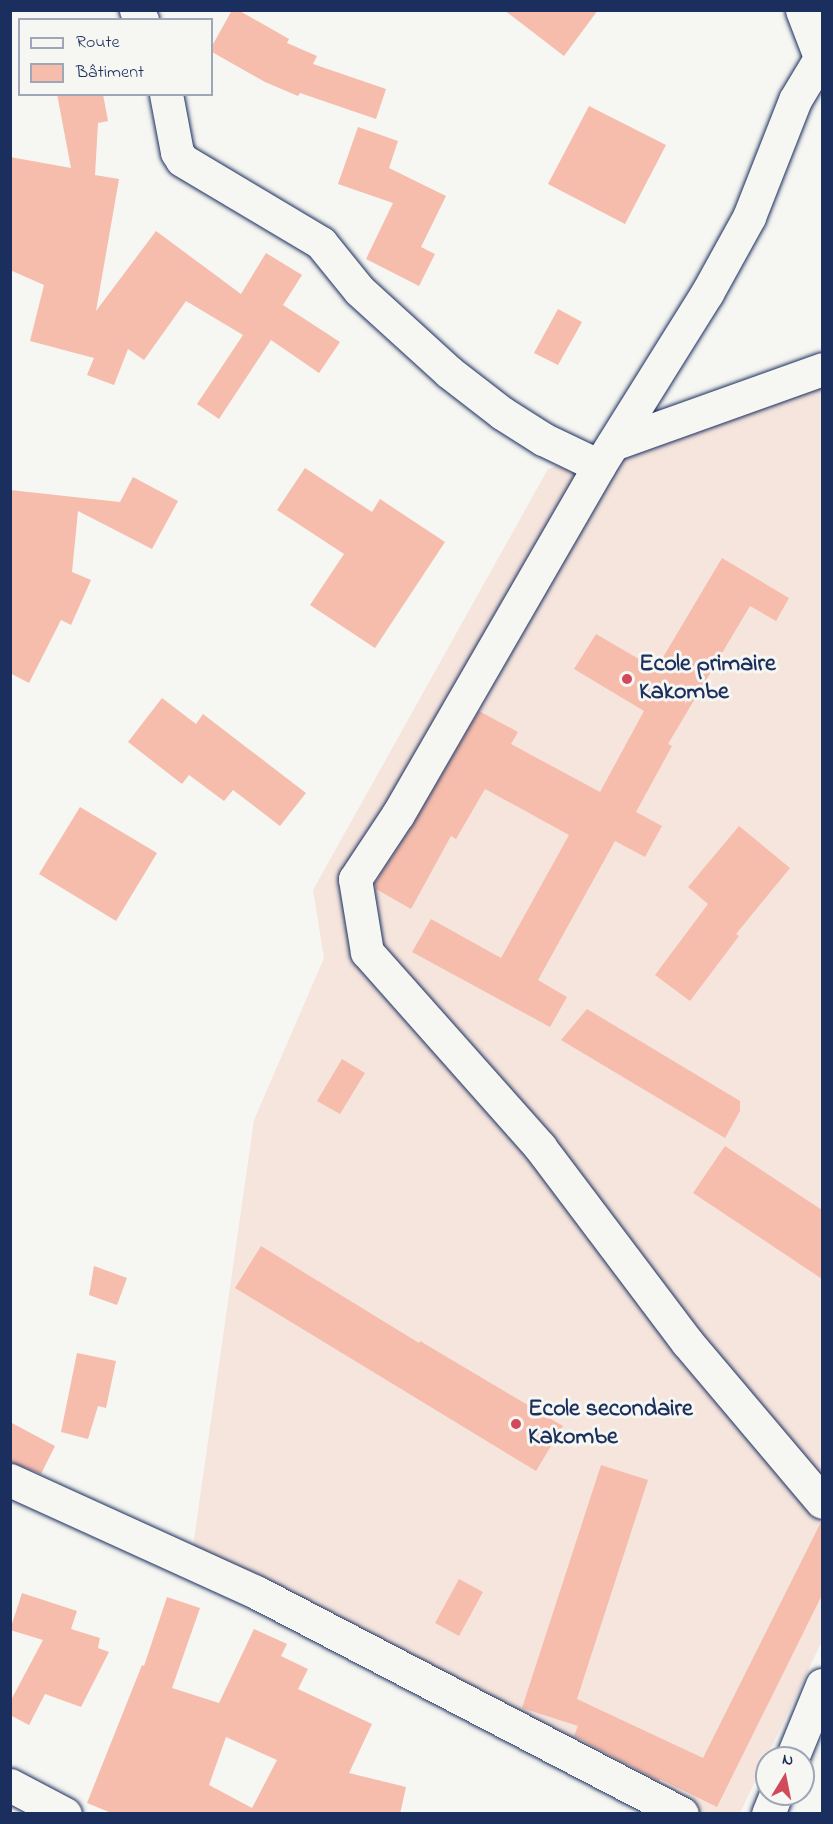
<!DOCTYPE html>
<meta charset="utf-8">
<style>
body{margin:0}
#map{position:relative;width:833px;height:1824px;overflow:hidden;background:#f6f6f2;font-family:"Indie Flower",sans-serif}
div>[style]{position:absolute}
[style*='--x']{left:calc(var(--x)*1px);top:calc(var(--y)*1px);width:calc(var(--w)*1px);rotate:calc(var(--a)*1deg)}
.built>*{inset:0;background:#f6e5dd}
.building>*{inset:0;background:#f6bdad}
.roads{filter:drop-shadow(0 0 2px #1b2f5e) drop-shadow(0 0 2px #1b2f5e)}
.minor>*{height:33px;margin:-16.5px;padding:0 16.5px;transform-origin:16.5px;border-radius:16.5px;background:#f6f6f2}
.dots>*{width:16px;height:16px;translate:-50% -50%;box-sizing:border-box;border:3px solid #f6f6f2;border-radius:50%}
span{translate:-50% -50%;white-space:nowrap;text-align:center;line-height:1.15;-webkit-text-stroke:6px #f6f6f2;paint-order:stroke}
.poi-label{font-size:24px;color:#1b2f5e;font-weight:700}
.left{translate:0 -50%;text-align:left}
.frame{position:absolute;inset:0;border:12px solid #1b2f5e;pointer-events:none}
.legend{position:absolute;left:18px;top:18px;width:195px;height:78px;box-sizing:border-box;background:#f6f6f2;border:2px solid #9ea6b7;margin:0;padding:8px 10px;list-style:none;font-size:18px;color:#1b2f5e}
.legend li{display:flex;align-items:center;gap:12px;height:30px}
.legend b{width:30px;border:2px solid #9ea6b7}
.north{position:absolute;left:755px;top:1746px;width:60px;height:60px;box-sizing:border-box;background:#f6f6f2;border:2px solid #9ea6b7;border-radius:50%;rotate:10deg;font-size:16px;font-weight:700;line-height:24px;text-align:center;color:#1b2f5e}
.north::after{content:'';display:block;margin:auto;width:21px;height:27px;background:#d1495b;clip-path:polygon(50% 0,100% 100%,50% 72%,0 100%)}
</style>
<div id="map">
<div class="built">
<i style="clip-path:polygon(822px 371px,822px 1641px,740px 1813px,695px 1813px,192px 1553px,254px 1120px,324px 958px,313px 890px,548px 469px)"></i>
</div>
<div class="building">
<i style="clip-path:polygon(232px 10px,238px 10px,289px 39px,287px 43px,317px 56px,313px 64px,386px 89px,376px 119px,300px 93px,298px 96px,265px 82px,212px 52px,212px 46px)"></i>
<i style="clip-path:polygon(504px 10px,598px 10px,564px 56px)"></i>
<i style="clip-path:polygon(57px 94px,103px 94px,108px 121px,98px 123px,95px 175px,119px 179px,96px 311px,156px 231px,241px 294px,266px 253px,302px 275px,283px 305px,340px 342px,319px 373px,271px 340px,219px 419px,197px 404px,243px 335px,186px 301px,144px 360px,128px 349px,114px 385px,87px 375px,94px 358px,30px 341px,44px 285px,10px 270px,10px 157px,71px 168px)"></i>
<i style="clip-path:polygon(589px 106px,666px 145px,625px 224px,548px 184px)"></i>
<i style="clip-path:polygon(358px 127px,398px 141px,389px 168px,446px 196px,421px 247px,435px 254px,419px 286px,366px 259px,393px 203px,338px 184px)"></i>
<i style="clip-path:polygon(558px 309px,582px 322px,558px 365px,534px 353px)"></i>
<i style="clip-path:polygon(305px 468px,372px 512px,380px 499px,445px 542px,375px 648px,310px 605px,344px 554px,277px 510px)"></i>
<i style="clip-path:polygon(133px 477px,178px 501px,152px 549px,78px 511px,72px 572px,91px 580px,71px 625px,61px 620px,29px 683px,10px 673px,10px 490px,120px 502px)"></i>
<i style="clip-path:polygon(722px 558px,789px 598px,776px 621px,750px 606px,668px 744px,672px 746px,636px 812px,662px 826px,645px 857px,615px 841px,538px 980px,567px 997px,550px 1027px,412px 952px,431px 919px,501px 958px,569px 835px,485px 789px,456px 839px,451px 836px,411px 909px,376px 889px,375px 883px,414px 823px,479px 711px,518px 732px,511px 744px,600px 792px,644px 711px,574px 669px,596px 634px,656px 669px)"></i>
<i style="clip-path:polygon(162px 698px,196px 724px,203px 714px,306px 793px,280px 826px,233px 790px,224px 801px,189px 775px,182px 784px,128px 742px)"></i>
<i style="clip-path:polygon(80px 807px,157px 853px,116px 921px,39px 874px)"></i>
<i style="clip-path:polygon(739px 826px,790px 868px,736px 934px,739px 936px,690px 1001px,655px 975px,708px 904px,688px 887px)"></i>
<i style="clip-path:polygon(587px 1009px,740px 1101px,740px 1111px,725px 1138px,561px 1040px)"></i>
<i style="clip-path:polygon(342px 1059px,365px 1073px,340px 1114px,317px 1101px)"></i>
<i style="clip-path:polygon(725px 1146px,822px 1210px,822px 1279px,693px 1193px)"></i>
<i style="clip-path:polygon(261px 1246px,419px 1343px,420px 1341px,563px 1426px,536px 1471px,235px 1288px)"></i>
<i style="clip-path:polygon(94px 1266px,127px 1278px,117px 1305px,89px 1295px)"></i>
<i style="clip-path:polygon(77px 1353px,116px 1361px,106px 1408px,98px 1406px,88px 1439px,61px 1432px)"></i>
<i style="clip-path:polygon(10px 1422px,55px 1446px,41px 1474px,10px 1462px)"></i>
<i style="clip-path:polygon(601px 1465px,648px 1480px,577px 1699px,703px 1758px,822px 1520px,822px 1595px,717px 1807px,660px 1779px,659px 1781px,574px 1736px,578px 1726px,522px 1708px)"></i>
<i style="clip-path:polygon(459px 1579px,483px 1592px,459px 1636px,435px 1623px)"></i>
<i style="clip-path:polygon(22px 1593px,77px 1611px,71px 1629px,100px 1638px,98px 1648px,109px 1652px,81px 1707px,45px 1694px,29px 1725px,10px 1715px,10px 1702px,43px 1640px,10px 1630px)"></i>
<i style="clip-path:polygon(evenodd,167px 1597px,200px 1608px,172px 1688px,219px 1703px,254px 1629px,287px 1644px,281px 1656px,308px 1669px,298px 1689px,372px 1724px,349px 1773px,406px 1787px,400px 1814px,114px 1814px,87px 1803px,142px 1665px,144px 1666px,167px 1597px,226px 1737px,277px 1760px,252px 1808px,209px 1785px,226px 1737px)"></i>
</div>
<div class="roads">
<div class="minor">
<i style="--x:136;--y:10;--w:12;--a:59"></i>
<i style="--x:802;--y:10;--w:56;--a:69"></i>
<i style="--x:822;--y:55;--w:52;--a:121"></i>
<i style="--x:795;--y:100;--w:126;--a:111.5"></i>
<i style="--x:749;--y:217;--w:87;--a:118.9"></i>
<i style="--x:707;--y:293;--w:204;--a:122"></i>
<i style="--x:599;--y:466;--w:402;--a:120"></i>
<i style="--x:398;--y:814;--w:78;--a:123.5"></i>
<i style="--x:355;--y:879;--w:74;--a:80.7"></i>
<i style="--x:367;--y:952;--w:261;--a:48.4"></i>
<i style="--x:540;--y:1147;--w:244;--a:53"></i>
<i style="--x:687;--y:1342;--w:209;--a:49.8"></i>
<i style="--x:166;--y:94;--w:59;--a:79.3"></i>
<i style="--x:177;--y:152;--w:9;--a:58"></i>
<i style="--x:182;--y:160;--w:162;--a:30.8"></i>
<i style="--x:321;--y:243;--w:60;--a:51"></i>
<i style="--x:359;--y:290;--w:122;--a:42.3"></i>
<i style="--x:449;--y:372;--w:67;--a:37.7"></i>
<i style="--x:502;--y:413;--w:49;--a:32.4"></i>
<i style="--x:543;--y:439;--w:62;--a:25.7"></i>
<i style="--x:613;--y:444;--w:222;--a:-19.7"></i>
<i style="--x:10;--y:1480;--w:270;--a:24.5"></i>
<i style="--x:256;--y:1592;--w:480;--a:27.5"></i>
<i style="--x:792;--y:1758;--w:79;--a:-67.7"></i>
<i style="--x:10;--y:1785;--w:62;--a:27.8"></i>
<i style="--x:768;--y:1814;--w:22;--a:-68"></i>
</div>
</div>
<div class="dots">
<i style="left:627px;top:679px;background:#d1495b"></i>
<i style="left:516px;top:1424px;background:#d1495b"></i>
</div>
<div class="poi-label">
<span class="left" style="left:639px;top:679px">Ecole primaire<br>Kakombe</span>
<span class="left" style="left:528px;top:1424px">Ecole secondaire<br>Kakombe</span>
</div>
<div class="frame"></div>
<ul class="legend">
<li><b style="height:8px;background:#f6f6f2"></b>Route</li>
<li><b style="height:16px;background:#f6bdad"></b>Bâtiment</li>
</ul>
<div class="north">N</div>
</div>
